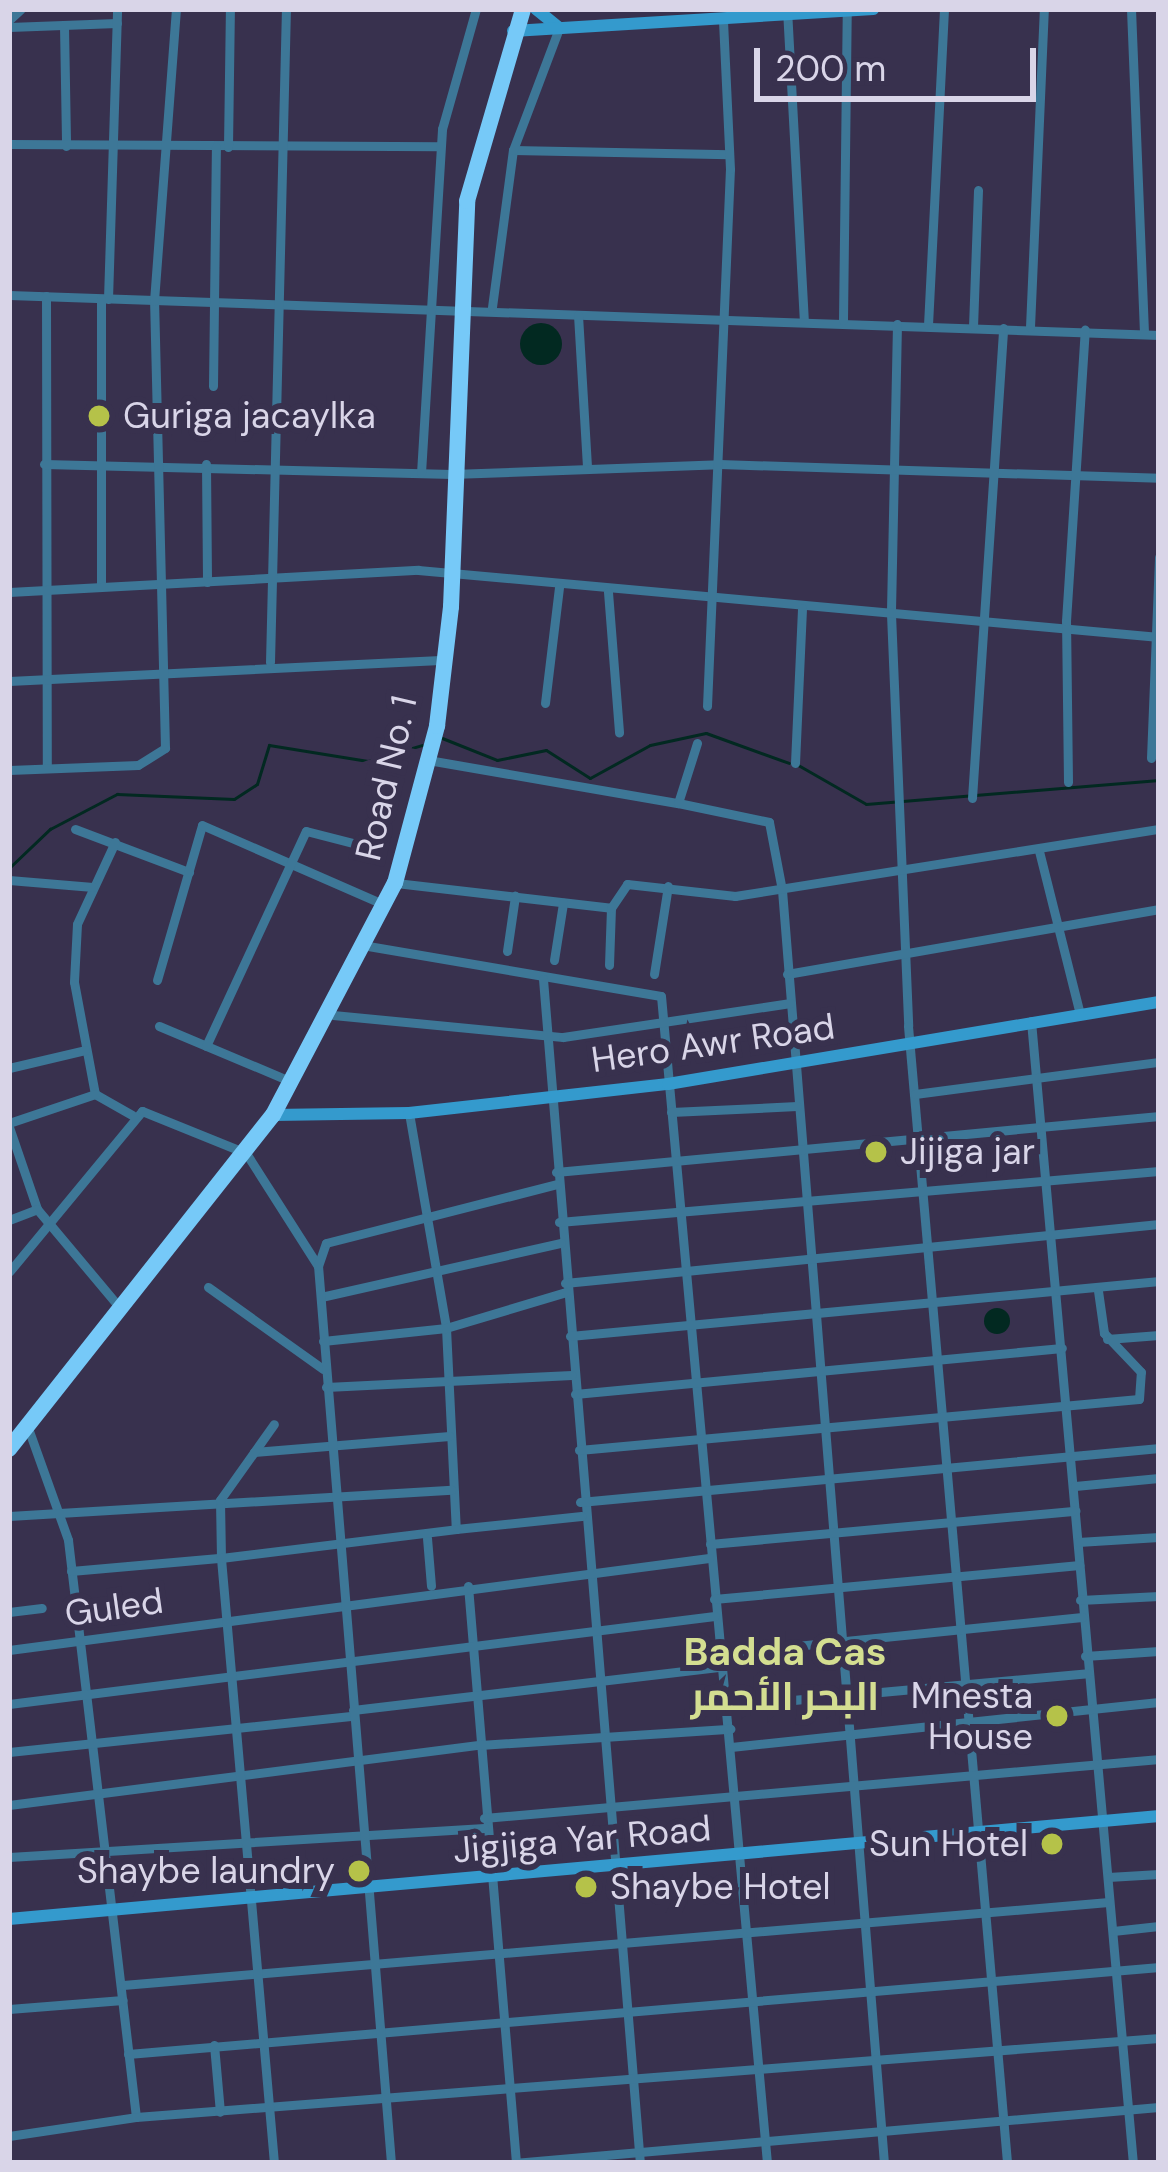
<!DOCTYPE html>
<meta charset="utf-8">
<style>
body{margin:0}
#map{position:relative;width:1168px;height:2172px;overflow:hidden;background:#38314e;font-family:"DM Sans",Cairo,sans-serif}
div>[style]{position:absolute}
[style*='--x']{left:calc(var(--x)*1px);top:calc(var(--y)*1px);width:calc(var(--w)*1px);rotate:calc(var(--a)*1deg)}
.water>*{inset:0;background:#022921}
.round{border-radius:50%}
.stream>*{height:3px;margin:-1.5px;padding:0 1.5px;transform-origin:1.5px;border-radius:1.5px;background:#022921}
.street>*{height:9px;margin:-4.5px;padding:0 4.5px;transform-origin:4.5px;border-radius:4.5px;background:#3d7797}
.secondary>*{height:12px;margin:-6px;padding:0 6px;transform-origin:6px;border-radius:6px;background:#349acd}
.highway>*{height:16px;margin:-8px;padding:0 8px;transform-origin:8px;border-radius:8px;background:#76c9f8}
.dots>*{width:33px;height:33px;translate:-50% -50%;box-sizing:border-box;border:6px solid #38314e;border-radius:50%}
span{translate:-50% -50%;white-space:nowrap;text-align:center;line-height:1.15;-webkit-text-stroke:12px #38314e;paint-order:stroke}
.poi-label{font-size:36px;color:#d9d5e8}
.left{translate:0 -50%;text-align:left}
.right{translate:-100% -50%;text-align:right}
.street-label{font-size:36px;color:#d9d5e8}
.neighbourhood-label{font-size:39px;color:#d4de91;font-weight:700}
.frame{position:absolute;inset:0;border:12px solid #d9d5e8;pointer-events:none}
.scale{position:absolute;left:754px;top:48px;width:282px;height:54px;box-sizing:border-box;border:6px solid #d9d5e8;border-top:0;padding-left:15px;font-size:36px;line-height:42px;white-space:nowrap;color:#d9d5e8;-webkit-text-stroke:9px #38314e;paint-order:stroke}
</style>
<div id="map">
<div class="water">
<i class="round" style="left:520px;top:323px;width:42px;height:42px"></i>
<i class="round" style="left:984px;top:1308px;width:26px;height:26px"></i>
</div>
<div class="stream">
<i style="--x:442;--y:738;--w:59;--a:21.8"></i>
<i style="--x:497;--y:760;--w:50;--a:-11.5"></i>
<i style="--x:546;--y:750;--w:52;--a:32.5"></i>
<i style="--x:590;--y:778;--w:68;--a:-28.8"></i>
<i style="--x:650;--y:745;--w:57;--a:-12.1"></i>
<i style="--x:706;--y:733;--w:88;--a:19.9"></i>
<i style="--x:798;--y:765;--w:78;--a:29.8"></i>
<i style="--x:866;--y:804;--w:294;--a:-4.7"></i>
<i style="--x:9;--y:868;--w:57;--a:-43.6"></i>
<i style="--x:50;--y:829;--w:76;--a:-27.6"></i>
<i style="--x:117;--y:794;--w:117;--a:2.4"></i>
<i style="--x:234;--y:799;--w:27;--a:-33"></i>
<i style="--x:257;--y:784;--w:41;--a:-72.9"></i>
<i style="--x:269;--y:745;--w:100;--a:9.2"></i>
<i style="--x:368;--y:761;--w:56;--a:-16.5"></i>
</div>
<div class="street">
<i style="--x:787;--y:9;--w:311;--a:86.9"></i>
<i style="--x:1131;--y:9;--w:325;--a:87.7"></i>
<i style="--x:9;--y:20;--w:16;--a:-43"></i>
<i style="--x:64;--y:26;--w:120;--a:89"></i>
<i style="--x:9;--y:27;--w:108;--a:-2.1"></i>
<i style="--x:9;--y:144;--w:431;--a:0.3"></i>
<i style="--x:228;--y:147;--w:138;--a:-89.2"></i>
<i style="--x:513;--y:150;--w:216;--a:1.1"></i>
<i style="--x:9;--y:295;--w:1151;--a:1.99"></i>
<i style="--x:46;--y:296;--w:469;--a:89.9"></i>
<i style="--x:108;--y:299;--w:290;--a:-88.2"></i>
<i style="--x:492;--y:307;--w:158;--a:-82.4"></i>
<i style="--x:513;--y:150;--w:130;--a:-69.3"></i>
<i style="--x:578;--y:315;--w:152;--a:86.6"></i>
<i style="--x:843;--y:320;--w:311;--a:-89.3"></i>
<i style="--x:897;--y:324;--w:290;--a:91.2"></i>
<i style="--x:891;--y:614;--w:412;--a:87.6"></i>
<i style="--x:908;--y:1026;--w:1141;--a:85.02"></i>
<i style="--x:928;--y:325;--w:316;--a:-87.1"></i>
<i style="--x:973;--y:327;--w:137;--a:-87.9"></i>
<i style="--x:1030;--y:327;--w:318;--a:-87.5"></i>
<i style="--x:213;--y:386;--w:239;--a:-89.3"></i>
<i style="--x:44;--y:464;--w:408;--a:1.4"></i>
<i style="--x:452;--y:474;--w:267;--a:-2.1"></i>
<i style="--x:719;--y:464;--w:440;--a:1.8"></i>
<i style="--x:206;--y:464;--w:118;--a:89.5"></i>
<i style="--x:421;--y:473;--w:345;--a:-86.5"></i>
<i style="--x:442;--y:129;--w:125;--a:-74.2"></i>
<i style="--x:101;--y:586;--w:287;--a:-90"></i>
<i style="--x:9;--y:592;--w:410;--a:-3.1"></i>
<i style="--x:418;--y:570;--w:744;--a:5.17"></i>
<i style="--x:608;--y:592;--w:141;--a:85.5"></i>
<i style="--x:270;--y:662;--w:653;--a:-88.6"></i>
<i style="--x:9;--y:681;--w:437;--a:-2.8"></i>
<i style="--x:545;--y:703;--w:117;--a:-83.1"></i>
<i style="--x:707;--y:706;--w:537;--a:-87.55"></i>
<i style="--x:730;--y:169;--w:150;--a:-92.7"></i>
<i style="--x:1151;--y:758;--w:201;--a:-87.7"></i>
<i style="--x:428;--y:760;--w:254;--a:9.8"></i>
<i style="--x:678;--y:803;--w:63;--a:-72.4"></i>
<i style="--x:795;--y:763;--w:155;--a:-87.4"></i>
<i style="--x:9;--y:770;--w:129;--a:-2.2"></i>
<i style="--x:138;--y:765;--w:32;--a:-32"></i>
<i style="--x:165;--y:748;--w:447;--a:-91.4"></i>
<i style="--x:154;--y:301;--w:293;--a:-85.7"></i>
<i style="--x:1068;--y:782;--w:161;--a:-90.7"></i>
<i style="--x:1066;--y:621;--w:292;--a:-86.3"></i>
<i style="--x:972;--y:798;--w:471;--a:-86.2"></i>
<i style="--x:678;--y:803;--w:93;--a:11.8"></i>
<i style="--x:769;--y:822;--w:69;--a:79.2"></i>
<i style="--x:782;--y:890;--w:1277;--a:85.42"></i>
<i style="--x:75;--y:829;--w:122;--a:20.7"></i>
<i style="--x:115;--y:842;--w:90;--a:114.9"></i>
<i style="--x:77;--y:924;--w:58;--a:93"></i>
<i style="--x:74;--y:982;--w:114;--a:79.4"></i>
<i style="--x:95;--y:1094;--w:43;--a:29.6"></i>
<i style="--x:1039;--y:851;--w:164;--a:75.9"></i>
<i style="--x:9;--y:880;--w:84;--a:4.8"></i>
<i style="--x:396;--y:883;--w:216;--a:6.6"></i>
<i style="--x:368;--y:946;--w:297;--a:9.7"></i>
<i style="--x:661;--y:996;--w:1172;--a:84.81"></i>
<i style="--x:507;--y:951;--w:56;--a:-81.7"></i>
<i style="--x:554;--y:960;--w:58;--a:-81"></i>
<i style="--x:609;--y:965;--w:57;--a:-88"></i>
<i style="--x:611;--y:908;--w:29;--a:-56"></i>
<i style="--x:627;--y:884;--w:109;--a:6.3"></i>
<i style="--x:735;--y:896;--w:429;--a:-9"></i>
<i style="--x:654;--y:974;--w:89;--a:-81"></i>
<i style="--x:787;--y:974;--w:378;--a:-9.9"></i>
<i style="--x:543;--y:979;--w:1188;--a:85.32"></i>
<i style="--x:157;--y:980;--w:161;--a:-73.8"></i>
<i style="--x:202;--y:825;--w:200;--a:23.6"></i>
<i style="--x:333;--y:1015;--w:231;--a:5.5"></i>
<i style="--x:563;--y:1037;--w:230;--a:-8.5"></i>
<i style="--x:1031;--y:1021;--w:1147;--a:84.9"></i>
<i style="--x:159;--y:1026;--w:144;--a:22.8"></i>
<i style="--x:206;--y:1046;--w:237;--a:-65.1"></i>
<i style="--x:306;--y:831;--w:72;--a:14.4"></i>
<i style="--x:9;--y:1068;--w:78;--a:-13.3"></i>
<i style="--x:915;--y:1094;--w:246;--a:-7.5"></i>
<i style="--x:671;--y:1112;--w:126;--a:-2.7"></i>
<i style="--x:409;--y:1113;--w:218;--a:80.2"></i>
<i style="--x:446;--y:1328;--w:201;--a:87.2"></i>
<i style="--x:456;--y:1529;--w:126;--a:-5.9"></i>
<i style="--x:9;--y:1123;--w:91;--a:-18.6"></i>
<i style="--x:9;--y:1127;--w:87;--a:71.1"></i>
<i style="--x:37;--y:1209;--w:129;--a:50"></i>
<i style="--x:556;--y:1172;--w:606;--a:-5.31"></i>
<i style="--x:9;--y:1220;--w:30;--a:-21"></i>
<i style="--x:559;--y:1222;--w:602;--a:-4.86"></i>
<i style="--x:9;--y:1272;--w:209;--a:-50.4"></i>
<i style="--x:142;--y:1111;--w:112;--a:22"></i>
<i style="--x:246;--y:1153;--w:134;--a:57.5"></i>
<i style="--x:565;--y:1283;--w:597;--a:-5.67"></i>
<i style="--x:208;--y:1287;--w:141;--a:35.5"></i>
<i style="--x:321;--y:1297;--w:246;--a:-12.7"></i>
<i style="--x:570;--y:1336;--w:592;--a:-5.33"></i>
<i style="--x:1107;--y:1339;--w:52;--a:-4.4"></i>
<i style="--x:323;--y:1341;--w:124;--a:-6"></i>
<i style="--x:446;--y:1328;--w:125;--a:-16.7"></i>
<i style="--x:326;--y:1387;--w:246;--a:-2.8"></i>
<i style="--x:575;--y:1394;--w:489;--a:-5.4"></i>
<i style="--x:28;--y:1428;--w:119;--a:70.3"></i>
<i style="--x:68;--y:1540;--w:581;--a:83.28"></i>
<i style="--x:136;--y:2117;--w:1026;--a:-4.42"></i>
<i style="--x:579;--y:1450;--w:562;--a:-5.2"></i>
<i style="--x:1139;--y:1399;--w:27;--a:-86"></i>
<i style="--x:1141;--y:1372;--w:54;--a:-133.5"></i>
<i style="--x:1104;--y:1333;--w:42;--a:-98.1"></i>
<i style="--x:254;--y:1452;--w:196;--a:-4.7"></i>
<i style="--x:1075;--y:1486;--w:84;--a:-5.4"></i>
<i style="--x:580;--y:1502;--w:582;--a:-5.33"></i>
<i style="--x:9;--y:1516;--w:443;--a:-3.4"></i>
<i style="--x:427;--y:1538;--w:48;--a:85.2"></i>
<i style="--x:1078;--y:1542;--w:81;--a:-3.5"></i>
<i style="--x:710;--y:1544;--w:367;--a:-5.2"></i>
<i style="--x:71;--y:1571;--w:151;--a:-5"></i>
<i style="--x:221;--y:1558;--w:58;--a:-91"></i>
<i style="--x:220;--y:1500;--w:93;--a:-54.6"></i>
<i style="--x:468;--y:1586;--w:579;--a:85.24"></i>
<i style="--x:714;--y:1599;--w:367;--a:-5.3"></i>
<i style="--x:1080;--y:1600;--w:79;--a:-2.9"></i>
<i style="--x:9;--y:1612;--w:33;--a:-7"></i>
<i style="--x:9;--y:1650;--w:706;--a:-7.49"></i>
<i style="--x:718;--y:1654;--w:366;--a:-5.8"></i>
<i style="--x:1085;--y:1656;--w:74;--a:-3.9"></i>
<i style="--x:9;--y:1704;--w:711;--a:-7.11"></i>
<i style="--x:727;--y:1706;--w:362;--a:-5.2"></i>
<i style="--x:353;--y:1710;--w:370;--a:-6.7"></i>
<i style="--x:731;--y:1747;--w:430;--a:-6"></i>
<i style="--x:9;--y:1752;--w:346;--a:-6"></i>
<i style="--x:9;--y:1805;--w:475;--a:-7.3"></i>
<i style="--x:480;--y:1745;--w:251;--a:-3.7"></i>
<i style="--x:484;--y:1818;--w:678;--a:-5"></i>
<i style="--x:9;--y:1857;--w:476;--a:-3.5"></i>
<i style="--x:1108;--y:1877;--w:51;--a:-3.4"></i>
<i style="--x:1113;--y:1931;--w:46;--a:-6.2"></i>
<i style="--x:123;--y:1985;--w:989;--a:-4.81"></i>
<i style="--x:9;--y:2009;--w:114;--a:-4.5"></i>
<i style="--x:214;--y:2045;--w:67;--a:84.9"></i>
<i style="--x:128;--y:2054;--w:1035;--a:-4.82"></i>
<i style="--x:9;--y:2136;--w:128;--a:-8.5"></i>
<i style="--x:274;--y:2163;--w:607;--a:-95.01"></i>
<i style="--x:221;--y:1558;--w:237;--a:-7"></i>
<i style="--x:391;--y:2163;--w:900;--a:-94.65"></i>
<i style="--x:318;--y:1266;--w:24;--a:-71"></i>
<i style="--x:326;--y:1243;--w:238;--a:-14.3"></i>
<i style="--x:514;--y:2163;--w:647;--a:-4.96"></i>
</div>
<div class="secondary">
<i style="--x:536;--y:9;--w:28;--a:39"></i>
<i style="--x:513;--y:31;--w:361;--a:-3.5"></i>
<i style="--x:273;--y:1115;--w:136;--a:-0.8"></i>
<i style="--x:409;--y:1113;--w:261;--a:-6.4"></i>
<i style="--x:668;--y:1084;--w:498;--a:-9.5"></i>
<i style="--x:9;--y:1919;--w:1155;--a:-5.12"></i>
</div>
<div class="highway">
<i style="--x:9;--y:1449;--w:426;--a:-51.7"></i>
<i style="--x:273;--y:1115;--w:262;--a:-62.3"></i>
<i style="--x:395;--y:883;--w:163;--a:-75"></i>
<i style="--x:437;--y:726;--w:120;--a:-83.3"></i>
<i style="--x:451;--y:607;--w:406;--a:-87.7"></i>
<i style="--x:467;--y:201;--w:200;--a:-73.7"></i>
</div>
<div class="dots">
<i style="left:99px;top:416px;background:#b5c249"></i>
<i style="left:876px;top:1152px;background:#b5c249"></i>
<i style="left:1057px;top:1716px;background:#b5c249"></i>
<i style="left:1052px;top:1844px;background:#b5c249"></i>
<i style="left:359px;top:1871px;background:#b5c249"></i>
<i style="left:586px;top:1887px;background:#b5c249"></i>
</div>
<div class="poi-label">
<span class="left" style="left:123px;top:416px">Guriga jacaylka</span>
<span class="left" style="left:900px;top:1152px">Jijiga jar</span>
<span class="right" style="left:1033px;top:1716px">Mnesta<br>House</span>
<span class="right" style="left:1028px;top:1844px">Sun Hotel</span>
<span class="right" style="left:335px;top:1871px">Shaybe laundry</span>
<span class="left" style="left:610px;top:1887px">Shaybe Hotel</span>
</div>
<div class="street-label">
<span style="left:386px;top:778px;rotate:-77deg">Road No. 1</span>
<span style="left:713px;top:1043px;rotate:-8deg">Hero Awr Road</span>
<span style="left:114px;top:1607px;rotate:-8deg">Guled</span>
<span style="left:582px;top:1839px;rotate:-5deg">Jigjiga Yar Road</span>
</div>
<div class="neighbourhood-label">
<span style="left:785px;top:1675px">Badda Cas<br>البحر الأحمر</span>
</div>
<div class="frame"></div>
<div class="scale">200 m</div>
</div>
